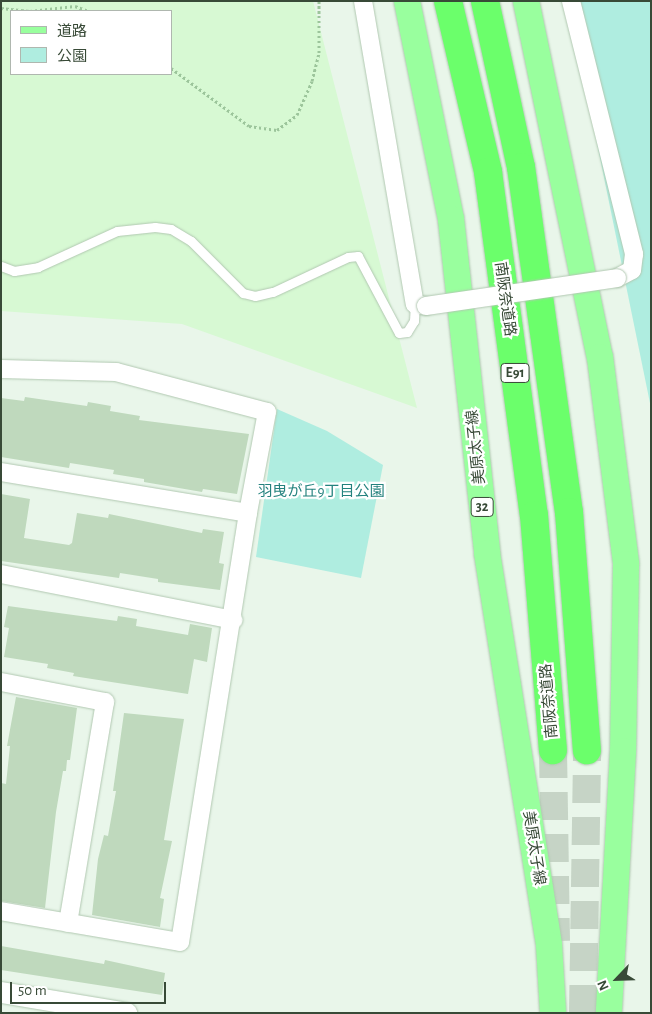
<!DOCTYPE html>
<meta charset="utf-8">
<style>
body{margin:0}
#map{position:relative;width:652px;height:1014px;overflow:hidden;background:#e9f6ea;font-family:"Alegreya Sans","Noto Sans JP",sans-serif}
div>[style]{position:absolute}
[style*='--x']{left:calc(var(--x)*1px);top:calc(var(--y)*1px);width:calc(var(--w)*1px);rotate:calc(var(--a)*1deg)}
.commercial>*{inset:0;background:#d7f9d3}
.green>*{inset:0;background:#afede0}
.building>*{inset:0;background:#bfd9bd}
.motorway-tunnel>*{height:28px;margin-top:-14px;transform-origin:0;background:repeating-linear-gradient(90deg,#c6d4c6 0 28px,transparent 0 42px)}
.path>*{height:3px;margin-top:-1.5px;transform-origin:0;background:repeating-linear-gradient(90deg,#9cc59b 0 2.5px,transparent 0 5px)}
.roads{filter:drop-shadow(0 0 1px #b1c8b1) drop-shadow(0 0 1px #b1c8b1)}
.service>*{height:9px;margin:-4.5px;padding:0 4.5px;transform-origin:4.5px;border-radius:4.5px;background:#fff}
.minor>*{height:18px;margin:-9px;padding:0 9px;transform-origin:9px;border-radius:9px;background:#fff}
.tertiary>*{height:21px;margin:-10.5px;padding:0 10.5px;transform-origin:10.5px;border-radius:10.5px;background:#fff}
.primary>*{height:26px;margin:-13px;padding:0 13px;transform-origin:13px;border-radius:13px;background:#99ff9e}
.motorway>*{height:28px;margin:-14px;padding:0 14px;transform-origin:14px;border-radius:14px;background:#6bff6b}
.bridges{filter:drop-shadow(0 0 1px #b1c8b1) drop-shadow(0 0 1px #b1c8b1)}
.minor-bridge>*{height:18px;margin:-9px;padding:0 9px;transform-origin:9px;border-radius:9px;background:#fff}
span{translate:-50% -50%;white-space:nowrap;text-align:center;line-height:1.15;-webkit-text-stroke:4.5px #fff;paint-order:stroke}
.shield-label span{padding:1px 4px;background:#fff;border:1px solid;border-radius:4px;-webkit-text-stroke-width:0}
.shield-label{font-size:14px;color:#384a37;font-weight:700}
.street-label{font-size:15px;color:#384a37}
.park-label{font-size:15px;color:#24827e}
.frame{position:absolute;inset:0;border:2px solid #384a37;pointer-events:none}
.legend{position:absolute;left:10px;top:10px;width:162px;height:65px;box-sizing:border-box;background:#fff;border:1px solid #afb7af;margin:0;padding:6px 9px;list-style:none;font-size:15px;color:#384a37}
.legend li{display:flex;align-items:center;gap:10px;height:25px}
.legend b{width:25px;border:1px solid #afb7af}
.north{position:absolute;left:592px;top:954px;width:50px;height:50px;-webkit-text-stroke:4px #fff;paint-order:stroke;rotate:246deg;font-size:14px;font-weight:700;line-height:20px;text-align:center;color:#384a37}
.north::after{content:'';display:block;margin:auto;width:18px;height:22px;background:#384a37;clip-path:polygon(50% 0,100% 100%,50% 72%,0 100%)}
.scale{position:absolute;left:10px;top:982px;width:156px;height:22px;box-sizing:border-box;border:2px solid #384a37;border-top:0;padding-left:6px;font-size:15px;line-height:18px;white-space:nowrap;color:#384a37;-webkit-text-stroke:4px #fff;paint-order:stroke}
</style>
<div id="map">
<div class="commercial">
<i style="clip-path:polygon(evenodd,1px 1px,313px 1px,417px 408px,182px 324px,1px 311px,1px 1px,11px 11px,171px 11px,171px 74px,11px 74px,11px 11px)"></i>
</div>
<div class="green">
<i style="clip-path:polygon(568px 1px,651px 1px,651px 408px)"></i>
<i style="clip-path:polygon(277px 409px,327px 431px,383px 465px,361px 578px,256px 557px)"></i>
</div>
<div class="building">
<i style="clip-path:polygon(25px 397px,87px 406px,88px 402px,111px 406px,110px 411px,140px 416px,139px 420px,249px 434px,237px 494px,203px 489px,202px 492px,144px 482px,144px 479px,113px 474px,114px 470px,70px 463px,69px 468px,1px 457px,1px 398px,24px 401px)"></i>
<i style="clip-path:polygon(1px 494px,30px 499px,24px 538px,69px 545px,72px 543px,77px 513px,108px 518px,109px 514px,202px 533px,203px 529px,224px 532px,219px 563px,224px 564px,220px 590px,158px 582px,158px 579px,120px 573px,119px 578px,1px 561px)"></i>
<i style="clip-path:polygon(8px 606px,117px 621px,118px 616px,137px 619px,136px 626px,188px 635px,190px 624px,212px 628px,207px 662px,194px 659px,188px 694px,73px 676px,74px 673px,47px 668px,48px 664px,4px 657px,9px 628px,4px 627px)"></i>
<i style="clip-path:polygon(16px 697px,77px 708px,70px 760px,67px 760px,66px 771px,63px 771px,56px 812px,45px 908px,1px 901px,1px 783px,6px 784px,10px 746px,7px 746px)"></i>
<i style="clip-path:polygon(124px 713px,184px 719px,164px 840px,172px 841px,160px 898px,164px 899px,160px 927px,92px 915px,98px 859px,104px 835px,108px 836px,116px 791px,113px 791px)"></i>
<i style="clip-path:polygon(1px 946px,104px 964px,105px 960px,165px 973px,162px 995px,1px 970px)"></i>
</div>
<div class="motorway-tunnel">
<i style="--x:553;--y:750;--w:191;--a:89.1"></i>
<i style="--x:583;--y:1013;--w:263;--a:-89.1"></i>
</div>
<div class="path">
<i style="--x:1;--y:8;--w:29;--a:6"></i>
<i style="--x:30;--y:11;--w:45;--a:-6.3"></i>
<i style="--x:75;--y:6;--w:15;--a:20"></i>
<i style="--x:171;--y:68;--w:97;--a:36.6"></i>
<i style="--x:249;--y:126;--w:28;--a:8"></i>
<i style="--x:277;--y:130;--w:25;--a:-37"></i>
<i style="--x:297;--y:115;--w:37;--a:-66"></i>
<i style="--x:312;--y:81;--w:29;--a:-76"></i>
<i style="--x:319;--y:53;--w:52;--a:-90"></i>
</div>
<div class="roads">
<div class="service">
<i style="--x:1;--y:266;--w:14;--a:21"></i>
<i style="--x:14;--y:271;--w:24;--a:-9"></i>
<i style="--x:38;--y:267;--w:87;--a:-24.5"></i>
<i style="--x:117;--y:231;--w:38;--a:-6"></i>
<i style="--x:155;--y:227;--w:16;--a:7"></i>
<i style="--x:171;--y:229;--w:23;--a:31"></i>
<i style="--x:191;--y:241;--w:74;--a:45"></i>
<i style="--x:243;--y:293;--w:12;--a:14"></i>
<i style="--x:255;--y:296;--w:18;--a:-13"></i>
<i style="--x:273;--y:292;--w:83;--a:-25"></i>
<i style="--x:348;--y:257;--w:10;--a:-6"></i>
<i style="--x:358;--y:256;--w:87;--a:62"></i>
<i style="--x:399;--y:333;--w:8;--a:-7"></i>
<i style="--x:407;--y:332;--w:13;--a:-58"></i>
<i style="--x:414;--y:321;--w:17;--a:-87"></i>
</div>
<div class="minor">
<i style="--x:363;--y:1;--w:307;--a:80.3"></i>
<i style="--x:415;--y:304;--w:11;--a:10"></i>
<i style="--x:571;--y:1;--w:261;--a:76"></i>
<i style="--x:634;--y:254;--w:16;--a:97"></i>
<i style="--x:632;--y:270;--w:17;--a:152"></i>
<i style="--x:1;--y:369;--w:115;--a:1.5"></i>
<i style="--x:116;--y:372;--w:156;--a:14.8"></i>
<i style="--x:267;--y:412;--w:103;--a:100.7"></i>
<i style="--x:248;--y:513;--w:434;--a:99"></i>
<i style="--x:180;--y:942;--w:182;--a:-170.2"></i>
<i style="--x:1;--y:472;--w:250;--a:9.4"></i>
<i style="--x:1;--y:574;--w:237;--a:11.2"></i>
<i style="--x:1;--y:682;--w:106;--a:10.9"></i>
<i style="--x:105;--y:702;--w:224;--a:99.5"></i>
</div>
<div class="tertiary">
<i style="--x:1;--y:992;--w:127;--a:9.5"></i>
</div>
<div class="primary">
<i style="--x:407;--y:1;--w:222;--a:78.6"></i>
<i style="--x:451;--y:219;--w:336;--a:83.8"></i>
<i style="--x:487;--y:553;--w:397;--a:81"></i>
<i style="--x:549;--y:945;--w:68;--a:86.6"></i>
<i style="--x:526;--y:1;--w:364;--a:78.3"></i>
<i style="--x:600;--y:357;--w:209;--a:82.8"></i>
<i style="--x:626;--y:564;--w:187;--a:90.9"></i>
<i style="--x:623;--y:751;--w:262;--a:93.1"></i>
</div>
<div class="motorway">
<i style="--x:448;--y:1;--w:176;--a:76.8"></i>
<i style="--x:488;--y:172;--w:346;--a:82.4"></i>
<i style="--x:534;--y:515;--w:236;--a:85.4"></i>
<i style="--x:485;--y:1;--w:170;--a:77.8"></i>
<i style="--x:521;--y:167;--w:348;--a:82.1"></i>
<i style="--x:569;--y:512;--w:239;--a:85.7"></i>
</div>
</div>
<div class="bridges">
<div class="minor-bridge">
<i style="--x:426;--y:306;--w:193;--a:-8.3"></i>
</div>
</div>
<div class="shield-label">
<span style="left:515px;top:373px">E91</span>
<span style="left:482px;top:507px">32</span>
</div>
<div class="street-label">
<span style="left:505px;top:299px;rotate:82deg">南阪奈道路</span>
<span style="left:476px;top:447px;rotate:-96deg">美原太子線</span>
<span style="left:549px;top:701px;rotate:-95deg">南阪奈道路</span>
<span style="left:534px;top:848px;rotate:81deg">美原太子線</span>
</div>
<div class="park-label">
<span style="left:321px;top:492px">羽曳が丘9丁目公園</span>
</div>
<div class="frame"></div>
<ul class="legend">
<li><b style="height:6px;background:#99ff9e"></b>道路</li>
<li><b style="height:14px;background:#afede0"></b>公園</li>
</ul>
<div class="north">N</div>
<div class="scale">50 m</div>
</div>
